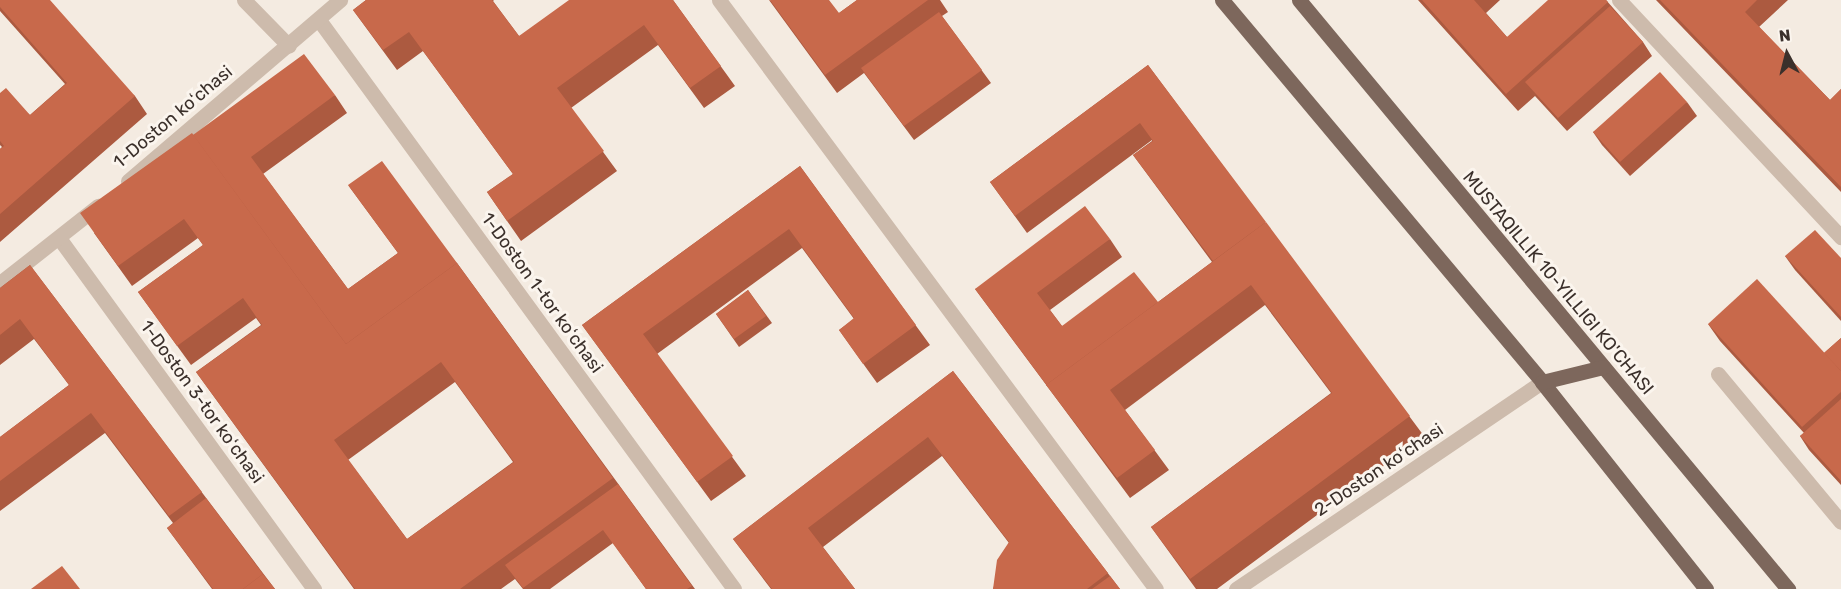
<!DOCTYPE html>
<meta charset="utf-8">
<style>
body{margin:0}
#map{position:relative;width:1841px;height:589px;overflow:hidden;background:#f4ebe1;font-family:Rubik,sans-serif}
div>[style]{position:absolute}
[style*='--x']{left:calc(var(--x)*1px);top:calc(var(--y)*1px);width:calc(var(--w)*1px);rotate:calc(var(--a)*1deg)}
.minor>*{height:15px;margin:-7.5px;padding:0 7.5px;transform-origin:7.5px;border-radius:7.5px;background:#cdbbac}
.major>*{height:15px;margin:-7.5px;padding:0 7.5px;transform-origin:7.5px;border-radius:7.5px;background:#7d675c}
.wall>*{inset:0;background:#ac5a40}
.building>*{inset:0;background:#c8694b}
span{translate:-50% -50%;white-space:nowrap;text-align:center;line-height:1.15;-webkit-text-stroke:6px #fbf5ee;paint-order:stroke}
.street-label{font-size:18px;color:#3b302b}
.north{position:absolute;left:1757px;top:24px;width:60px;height:60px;-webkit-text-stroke:4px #fbf5ee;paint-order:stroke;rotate:353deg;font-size:16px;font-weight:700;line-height:24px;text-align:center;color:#3b302b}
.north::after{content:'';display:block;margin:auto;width:21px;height:27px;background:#3b302b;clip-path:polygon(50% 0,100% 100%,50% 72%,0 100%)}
</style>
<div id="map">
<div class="minor">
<i style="--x:244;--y:0;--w:64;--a:45.6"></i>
<i style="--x:719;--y:0;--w:733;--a:53.43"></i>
<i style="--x:1619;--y:0;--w:325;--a:46.9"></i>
<i style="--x:319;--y:20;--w:704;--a:53.89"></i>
<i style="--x:128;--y:181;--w:279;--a:-40.5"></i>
<i style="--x:59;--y:238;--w:434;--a:54"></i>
<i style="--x:0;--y:283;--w:125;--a:-38.2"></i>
<i style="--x:1718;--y:374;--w:192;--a:50.3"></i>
<i style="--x:1236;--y:589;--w:369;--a:-34.1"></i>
</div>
<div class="major">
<i style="--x:1222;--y:0;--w:498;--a:50"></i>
<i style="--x:1542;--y:382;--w:264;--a:51.6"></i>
<i style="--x:1299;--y:0;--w:766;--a:50.3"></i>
<i style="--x:1542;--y:382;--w:63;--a:-13.8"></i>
</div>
<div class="wall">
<i style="clip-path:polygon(0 0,135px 96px,147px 114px,0 242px,0 149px,2px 147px,0 145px,0 93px,30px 115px,65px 84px,0 11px)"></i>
<i style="clip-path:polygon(366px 0,494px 0,493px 1px,519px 36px,673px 0,735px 86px,704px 108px,658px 45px,571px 108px,617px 171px,521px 241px,487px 192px,513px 174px,423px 51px,397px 70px,353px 10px)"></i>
<i style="clip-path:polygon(769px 0,839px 13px,857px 0,940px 0,948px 12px,942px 16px,991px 83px,914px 140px,864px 73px,837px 93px)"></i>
<i style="clip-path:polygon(1418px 0,1500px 0,1486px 13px,1507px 37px,1606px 0,1643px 42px,1652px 56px,1567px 131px,1535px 96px,1518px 111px)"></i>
<i style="clip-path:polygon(1656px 0,1788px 0,1759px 27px,1830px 100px,1841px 89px,1841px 192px)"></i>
<i style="clip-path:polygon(1148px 65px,1424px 436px,1217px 589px,1196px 589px,1151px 527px,1331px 393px,1265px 305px,1125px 410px,1169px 470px,1130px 498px,975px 289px,1110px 239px,1122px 257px,1050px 310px,1062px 326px,1158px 302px,1212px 262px,1133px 155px,1152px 141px,1152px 140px,1027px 233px,990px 182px)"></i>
<i style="clip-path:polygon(evenodd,335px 95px,347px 113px,263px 174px,348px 289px,398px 253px,348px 185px,457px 263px,695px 589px,646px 589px,613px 543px,550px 589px,523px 589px,515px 579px,501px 589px,354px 589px,196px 372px,261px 325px,256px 318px,191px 365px,138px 292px,203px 245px,198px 238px,132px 286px,94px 233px,193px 135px,335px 95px,455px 382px,513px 462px,407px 539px,348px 460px,455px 382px)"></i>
<i style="clip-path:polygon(1687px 102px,1697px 116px,1630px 176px,1602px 145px,1593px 132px)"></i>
<i style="clip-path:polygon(800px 166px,930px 345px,877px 383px,839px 330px,854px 319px,802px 248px,657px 354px,746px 476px,711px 501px,582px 325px)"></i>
<i style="clip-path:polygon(1785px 256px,1841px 258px,1841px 321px,1795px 270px)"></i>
<i style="clip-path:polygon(30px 265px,275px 589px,212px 589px,167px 528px,173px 523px,105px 433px,0 511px,0 437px,69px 385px,34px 339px,0 365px,0 288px)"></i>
<i style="clip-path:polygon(748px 290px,772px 323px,739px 347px,716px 314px)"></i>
<i style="clip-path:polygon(1708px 324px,1824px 353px,1841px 338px,1841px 485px,1809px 450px,1800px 436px,1804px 433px,1720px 341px)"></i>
<i style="clip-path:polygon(953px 371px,1120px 589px,993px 589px,1009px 543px,942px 456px,823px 547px,855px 589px,771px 589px,733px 539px)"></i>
</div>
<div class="building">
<i style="clip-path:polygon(0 0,50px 0,135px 96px,0 214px,0 149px,4px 146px,0 141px,0 93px,6px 88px,30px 115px,67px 83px,0 7px)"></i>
<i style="clip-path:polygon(366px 0,492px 0,519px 36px,569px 0,673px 0,721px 66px,690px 88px,644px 25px,557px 88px,604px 151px,507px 221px,487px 192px,513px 174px,409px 32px,383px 50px,353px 10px)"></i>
<i style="clip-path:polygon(770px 0,829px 0,839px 13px,857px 0,928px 0,825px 75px)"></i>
<i style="clip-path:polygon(1422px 0,1474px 0,1507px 37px,1548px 0,1606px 0,1608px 2px,1506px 94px)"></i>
<i style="clip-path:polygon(1660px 0,1757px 0,1745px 12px,1830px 100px,1841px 89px,1841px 187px)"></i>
<i style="clip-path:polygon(1610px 6px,1643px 42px,1558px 118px,1525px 82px)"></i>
<i style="clip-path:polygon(939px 12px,982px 70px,904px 126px,861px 68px)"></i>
<i style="clip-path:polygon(304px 54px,335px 95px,251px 157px,348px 289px,398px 253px,348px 185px,382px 161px,457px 263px,346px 344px,193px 135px)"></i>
<i style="clip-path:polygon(1148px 65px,1266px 222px,1213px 261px,1133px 155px,1153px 141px,1140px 123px,1015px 216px,990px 182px)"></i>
<i style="clip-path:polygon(1660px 72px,1687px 102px,1620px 162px,1593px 132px)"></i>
<i style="clip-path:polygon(evenodd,192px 133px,346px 344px,457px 263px,613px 478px,460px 589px,355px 589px,196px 372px,262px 325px,243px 298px,177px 346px,138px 292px,203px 245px,184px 219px,118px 266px,80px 213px,192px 133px,441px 362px,514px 462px,407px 539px,334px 440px,441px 362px)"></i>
<i style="clip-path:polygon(800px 166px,916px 325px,863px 364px,839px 330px,854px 318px,789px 229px,643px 334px,733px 456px,697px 482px,582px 325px)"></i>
<i style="clip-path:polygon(1085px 206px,1110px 239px,1037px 293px,1062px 326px,1134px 272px,1158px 302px,1046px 385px,1048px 387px,975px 289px)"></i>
<i style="clip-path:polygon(1266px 222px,1410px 416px,1190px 579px,1151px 527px,1332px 393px,1251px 285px,1110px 390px,1155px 450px,1117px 478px,1046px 385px)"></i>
<i style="clip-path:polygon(1815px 230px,1841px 258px,1841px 317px,1785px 256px)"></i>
<i style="clip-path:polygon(30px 265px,202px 492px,169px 516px,91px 413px,0 481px,0 437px,69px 385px,20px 319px,0 335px,0 288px)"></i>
<i style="clip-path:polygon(1757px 279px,1841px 371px,1841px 392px,1802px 427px,1708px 324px)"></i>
<i style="clip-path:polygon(748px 290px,766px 316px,734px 339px,716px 314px)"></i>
<i style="clip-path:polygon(1841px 338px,1841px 371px,1824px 353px)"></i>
<i style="clip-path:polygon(953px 371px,1108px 573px,1087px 589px,993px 589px,997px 560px,1009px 542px,928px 437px,808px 528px,855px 589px,772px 589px,733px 539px)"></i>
<i style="clip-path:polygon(1841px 399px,1841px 481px,1800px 436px)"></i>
<i style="clip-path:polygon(618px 484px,692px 586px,687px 589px,646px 589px,603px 530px,523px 588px,505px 565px)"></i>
<i style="clip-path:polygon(206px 498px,263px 574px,243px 589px,213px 589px,167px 528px)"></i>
<i style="clip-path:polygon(62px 566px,80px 589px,31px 589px)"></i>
<i style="clip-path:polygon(263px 574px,275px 589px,243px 589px)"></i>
<i style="clip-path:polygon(1110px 576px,1120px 589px,1092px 589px)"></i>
</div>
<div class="street-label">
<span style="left:173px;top:117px;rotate:-40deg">1-Doston koʻchasi</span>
<span style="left:1558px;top:283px;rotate:50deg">MUSTAQILLIK 10-YILLIGI KO'CHASI</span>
<span style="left:542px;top:293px;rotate:54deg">1-Doston 1-tor koʻchasi</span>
<span style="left:202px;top:402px;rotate:54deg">1-Doston 3-tor koʻchasi</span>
<span style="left:1379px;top:470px;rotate:-34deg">2-Doston koʻchasi</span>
</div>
<div class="north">N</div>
</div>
